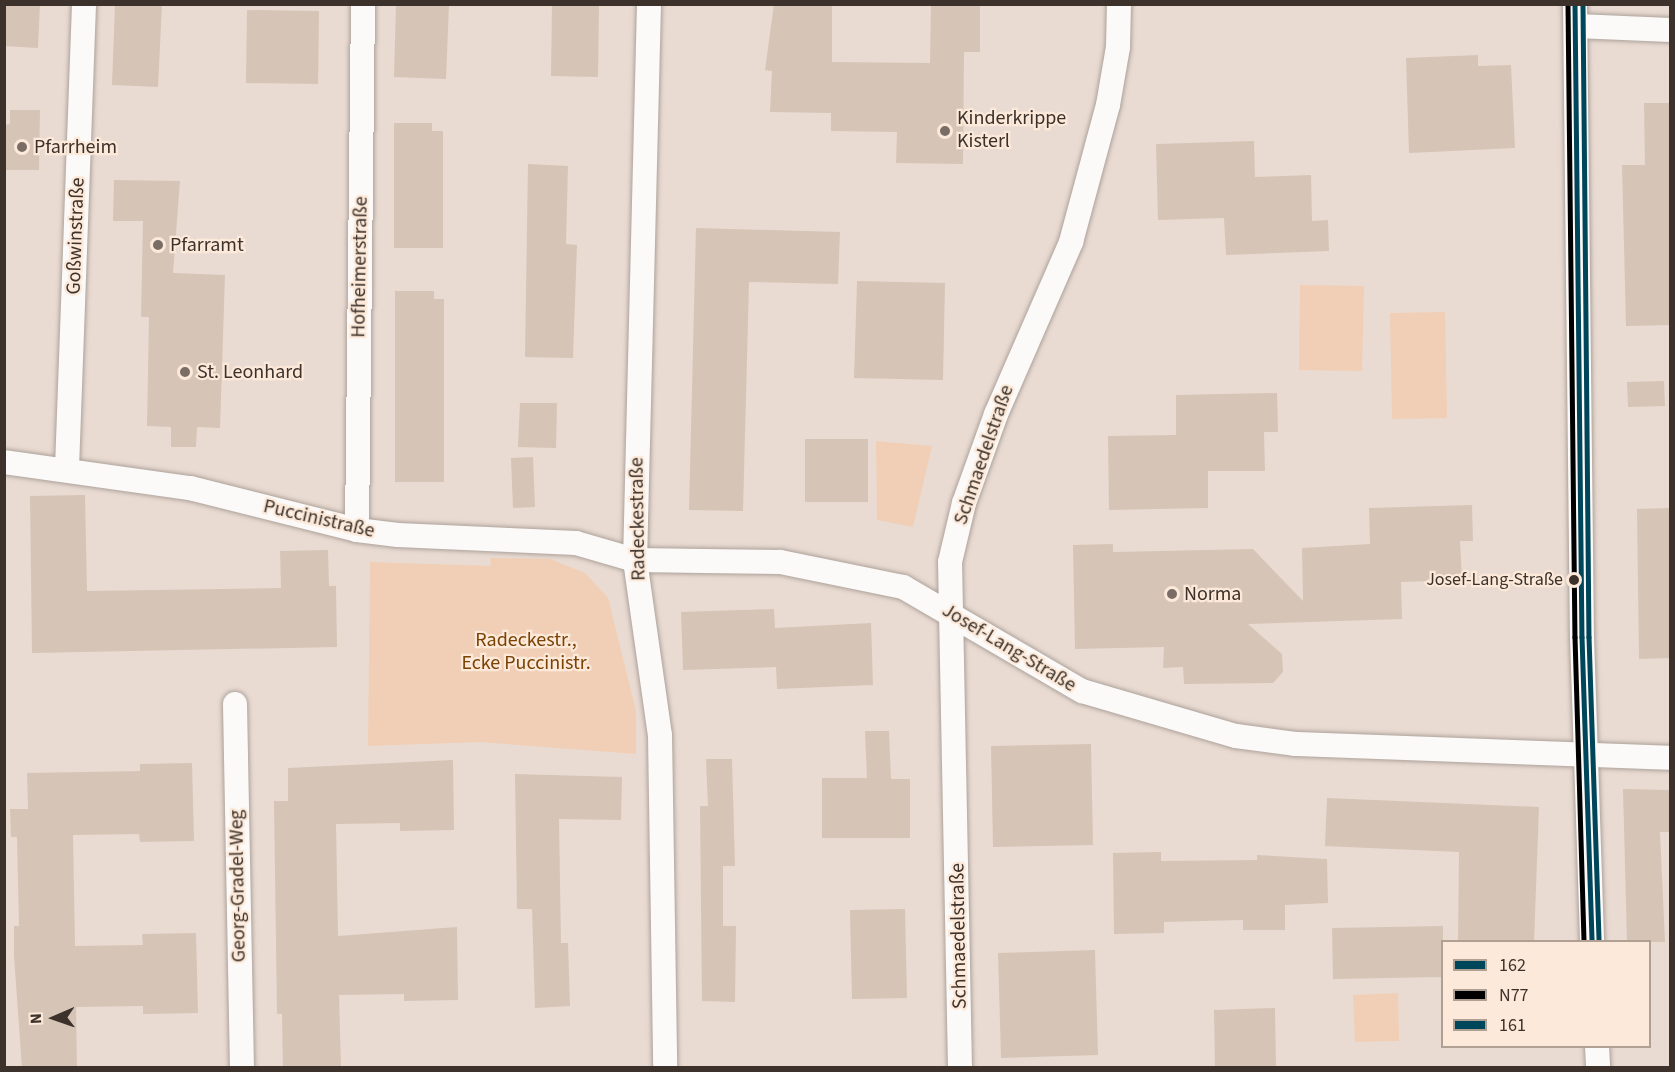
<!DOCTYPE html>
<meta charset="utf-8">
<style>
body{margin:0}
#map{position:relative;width:1675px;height:1072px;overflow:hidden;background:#e9dbd2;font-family:"Source Sans 3",sans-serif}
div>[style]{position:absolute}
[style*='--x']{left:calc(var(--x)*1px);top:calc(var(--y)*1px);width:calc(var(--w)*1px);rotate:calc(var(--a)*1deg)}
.green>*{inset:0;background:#f1cfb6}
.building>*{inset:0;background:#d6c4b6}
.roads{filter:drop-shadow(0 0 2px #ada29b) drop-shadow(0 0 2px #ada29b)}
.minor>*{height:24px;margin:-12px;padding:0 12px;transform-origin:12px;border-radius:12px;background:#fcfaf8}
.bus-1>*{height:4.5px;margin:-2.25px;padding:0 2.25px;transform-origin:2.25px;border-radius:2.25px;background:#00465a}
.bus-2>*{height:4.5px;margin:-2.25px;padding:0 2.25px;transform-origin:2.25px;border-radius:2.25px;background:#000}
.bus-3>*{height:4.5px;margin:-2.25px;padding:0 2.25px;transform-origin:2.25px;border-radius:2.25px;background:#00465a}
.dots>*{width:16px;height:16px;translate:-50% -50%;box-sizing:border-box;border:3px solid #fce9d9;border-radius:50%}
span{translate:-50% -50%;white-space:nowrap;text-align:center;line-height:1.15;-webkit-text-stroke:4.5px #fce9d9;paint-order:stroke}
.bus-label{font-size:18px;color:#3c322b}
.right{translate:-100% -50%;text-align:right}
.poi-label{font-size:20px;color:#3c322b}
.left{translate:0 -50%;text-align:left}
.street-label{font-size:20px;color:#3c322b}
.park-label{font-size:20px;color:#7a4204}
.frame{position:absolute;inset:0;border:6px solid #3c322b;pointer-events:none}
.legend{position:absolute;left:1441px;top:940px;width:210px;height:108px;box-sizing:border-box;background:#fce9d9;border:2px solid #afa093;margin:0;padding:8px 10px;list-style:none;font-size:18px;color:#3c322b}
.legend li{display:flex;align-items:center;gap:12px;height:30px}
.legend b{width:30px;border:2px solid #afa093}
.north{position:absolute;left:24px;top:988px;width:60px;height:60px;-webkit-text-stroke:4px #fce9d9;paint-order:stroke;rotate:268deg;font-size:16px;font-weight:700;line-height:24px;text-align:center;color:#3c322b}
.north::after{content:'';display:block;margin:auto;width:21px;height:27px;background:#3c322b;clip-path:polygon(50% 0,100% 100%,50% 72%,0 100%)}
</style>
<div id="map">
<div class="green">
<i style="clip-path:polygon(1300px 285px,1364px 286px,1362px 371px,1299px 370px)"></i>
<i style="clip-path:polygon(1445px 312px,1447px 418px,1392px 419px,1390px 313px)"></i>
<i style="clip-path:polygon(876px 441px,932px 446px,913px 527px,877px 520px)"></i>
<i style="clip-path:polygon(490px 558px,550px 559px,585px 573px,608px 598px,636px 711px,636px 754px,480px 742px,368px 746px,370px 562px,491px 566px)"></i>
<i style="clip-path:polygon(1398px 993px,1399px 1041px,1355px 1042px,1353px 995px)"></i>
</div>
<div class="building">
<i style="clip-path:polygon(4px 4px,40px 4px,38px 48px,4px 46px)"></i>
<i style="clip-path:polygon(115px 4px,162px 4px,158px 87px,112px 85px)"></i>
<i style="clip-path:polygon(396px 4px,449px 4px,446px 79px,394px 77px)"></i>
<i style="clip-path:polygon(552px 4px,599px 4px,598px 77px,551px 76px)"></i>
<i style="clip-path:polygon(774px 4px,832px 4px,832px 62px,930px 63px,931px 4px,980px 4px,980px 52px,964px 52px,963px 164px,896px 163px,897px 132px,831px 131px,831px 113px,770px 112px,772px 71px,765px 70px)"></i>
<i style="clip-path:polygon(247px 10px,319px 11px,318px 84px,246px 83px)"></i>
<i style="clip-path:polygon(1478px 55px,1478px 66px,1511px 65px,1515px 148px,1409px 153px,1406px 58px)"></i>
<i style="clip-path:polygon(1644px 103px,1671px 103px,1671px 325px,1626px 326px,1622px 165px,1645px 165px)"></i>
<i style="clip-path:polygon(10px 110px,40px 110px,39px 170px,4px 170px,4px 125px,10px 124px)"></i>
<i style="clip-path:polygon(394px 123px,432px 123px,432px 131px,443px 131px,443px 248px,394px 248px)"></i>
<i style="clip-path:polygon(1254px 141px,1255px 177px,1311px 175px,1312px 221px,1328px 220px,1329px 251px,1226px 255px,1224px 218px,1158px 220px,1156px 144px)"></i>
<i style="clip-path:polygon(528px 164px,568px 166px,566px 244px,577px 245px,573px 358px,525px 357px)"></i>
<i style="clip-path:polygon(114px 180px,180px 181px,173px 273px,225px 275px,220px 428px,197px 427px,196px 447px,171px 447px,171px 427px,147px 426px,149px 317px,141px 317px,143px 221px,113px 221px)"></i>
<i style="clip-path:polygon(696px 228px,840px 232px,838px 284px,749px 282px,743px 511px,689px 510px)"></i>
<i style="clip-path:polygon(857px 281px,945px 283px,943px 380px,854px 378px)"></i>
<i style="clip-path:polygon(395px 291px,434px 291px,434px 299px,444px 299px,444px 482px,395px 482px)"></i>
<i style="clip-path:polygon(1664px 381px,1665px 406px,1628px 407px,1627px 382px)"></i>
<i style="clip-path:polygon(1277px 393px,1278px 432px,1264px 432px,1265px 471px,1208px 471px,1208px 508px,1109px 510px,1108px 436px,1176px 435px,1176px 395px)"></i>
<i style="clip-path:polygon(520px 403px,557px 403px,556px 448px,518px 447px)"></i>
<i style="clip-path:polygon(805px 439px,868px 439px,868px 502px,805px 502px)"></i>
<i style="clip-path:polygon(533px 457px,535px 507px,513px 508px,511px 458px)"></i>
<i style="clip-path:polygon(85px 495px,87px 591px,281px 588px,280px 551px,328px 550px,329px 586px,336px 586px,337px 647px,32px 653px,30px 496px)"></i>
<i style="clip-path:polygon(1472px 505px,1473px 541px,1460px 541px,1462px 580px,1401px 582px,1402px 619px,1248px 624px,1282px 654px,1283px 672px,1273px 683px,1184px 684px,1183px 667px,1163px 668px,1164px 647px,1075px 649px,1073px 545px,1113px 544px,1113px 552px,1253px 549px,1303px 601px,1302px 548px,1370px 544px,1369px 508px)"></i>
<i style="clip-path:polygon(1671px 508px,1671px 658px,1639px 659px,1637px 509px)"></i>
<i style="clip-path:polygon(774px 609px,775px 628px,871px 623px,873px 685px,777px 689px,776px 667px,683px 670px,681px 612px)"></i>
<i style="clip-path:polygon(865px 731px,889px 731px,891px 779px,910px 779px,910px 838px,822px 838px,822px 778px,867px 778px)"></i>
<i style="clip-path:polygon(1091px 744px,1093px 845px,993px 847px,991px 746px)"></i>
<i style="clip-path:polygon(706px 759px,732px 759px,735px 866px,723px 866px,723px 926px,736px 926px,735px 1002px,702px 1001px,700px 806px,708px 806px)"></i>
<i style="clip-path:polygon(453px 760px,454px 830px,400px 831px,400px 823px,336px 824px,338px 936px,457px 927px,458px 1000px,404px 1001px,404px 994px,339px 995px,341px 1068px,283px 1068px,282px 1014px,277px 1014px,274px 801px,288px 801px,288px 768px)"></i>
<i style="clip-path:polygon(192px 763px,194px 841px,140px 842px,139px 834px,73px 835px,75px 946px,143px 945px,142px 934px,196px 933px,198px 1013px,143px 1014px,143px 1006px,76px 1007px,77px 1068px,22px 1068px,14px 956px,14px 926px,19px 926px,17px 837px,11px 837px,10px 809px,28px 809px,27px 773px,140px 771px,140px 764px)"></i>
<i style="clip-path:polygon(515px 774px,622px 777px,621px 820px,559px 819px,561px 943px,568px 943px,570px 1006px,535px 1008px,532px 909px,517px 909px)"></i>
<i style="clip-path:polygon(1623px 789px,1671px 790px,1671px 832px,1660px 832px,1665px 942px,1627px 942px)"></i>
<i style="clip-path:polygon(1327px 798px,1539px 807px,1534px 942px,1458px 942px,1459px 852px,1325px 846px)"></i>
<i style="clip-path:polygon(1161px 852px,1161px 861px,1257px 860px,1257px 855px,1327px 859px,1328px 903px,1285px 905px,1285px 930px,1243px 930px,1243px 920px,1202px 921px,1164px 922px,1164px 933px,1114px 934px,1113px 853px)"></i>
<i style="clip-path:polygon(905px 909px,907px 998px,852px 999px,850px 910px)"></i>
<i style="clip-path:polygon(1443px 926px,1443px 977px,1333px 979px,1332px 928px)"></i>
<i style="clip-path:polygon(1095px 950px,1098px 1055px,1001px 1058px,998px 953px)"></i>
<i style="clip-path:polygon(1275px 1008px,1276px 1068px,1215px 1068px,1214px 1010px)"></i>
</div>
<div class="roads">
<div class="minor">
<i style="--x:649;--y:4;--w:556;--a:91.44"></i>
<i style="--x:635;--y:560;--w:177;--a:81.9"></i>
<i style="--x:660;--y:735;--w:333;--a:89.1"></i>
<i style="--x:1575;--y:4;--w:633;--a:89.37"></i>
<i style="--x:1582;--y:637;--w:305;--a:88.1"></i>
<i style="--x:1577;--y:26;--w:93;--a:2.5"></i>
<i style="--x:4;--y:462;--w:188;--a:8"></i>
<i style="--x:190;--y:488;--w:172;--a:14.1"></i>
<i style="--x:357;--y:530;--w:41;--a:7"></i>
<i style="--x:398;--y:535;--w:178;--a:2.6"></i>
<i style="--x:576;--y:543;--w:61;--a:16.1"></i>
<i style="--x:635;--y:560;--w:145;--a:0.8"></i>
<i style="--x:780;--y:562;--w:126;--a:11.5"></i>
<i style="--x:903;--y:587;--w:207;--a:30.2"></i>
<i style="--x:1082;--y:691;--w:160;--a:16.3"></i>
<i style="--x:1236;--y:736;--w:61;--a:7.6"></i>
<i style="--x:1296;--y:744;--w:374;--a:2.1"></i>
<i style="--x:67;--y:468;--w:464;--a:-87.9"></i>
<i style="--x:357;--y:530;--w:526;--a:-89.35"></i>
<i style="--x:235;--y:704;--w:364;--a:88.9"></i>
<i style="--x:1597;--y:1046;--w:22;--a:87"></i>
<i style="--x:960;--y:1068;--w:506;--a:-91.13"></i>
<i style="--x:950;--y:562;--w:61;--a:-76.7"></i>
<i style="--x:964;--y:503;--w:95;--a:-70.2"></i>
<i style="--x:996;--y:414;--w:188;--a:-66.4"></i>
<i style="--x:1071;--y:242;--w:142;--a:-74.9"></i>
<i style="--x:1108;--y:105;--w:59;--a:-80.2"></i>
<i style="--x:1118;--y:47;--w:43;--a:-88.7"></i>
</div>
</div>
<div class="bus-1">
<i style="--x:1575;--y:4;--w:633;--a:89.37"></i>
<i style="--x:1582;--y:637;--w:305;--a:88.1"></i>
</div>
<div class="bus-2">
<i style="--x:1568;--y:4;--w:633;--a:89.37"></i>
<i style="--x:1575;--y:637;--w:305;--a:88.3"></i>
</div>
<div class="bus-3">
<i style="--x:1583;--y:4;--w:633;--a:89.46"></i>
<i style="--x:1589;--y:637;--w:305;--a:88.1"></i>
</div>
<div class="dots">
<i style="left:945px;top:131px;background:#796d65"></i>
<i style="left:22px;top:147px;background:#796d65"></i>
<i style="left:158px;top:245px;background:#796d65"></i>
<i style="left:185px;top:372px;background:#796d65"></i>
<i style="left:1574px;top:580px;background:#3c322b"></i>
<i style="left:1172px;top:594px;background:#796d65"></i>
</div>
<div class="bus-label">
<span class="right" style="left:1563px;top:580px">Josef-Lang-Straße</span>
</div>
<div class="poi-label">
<span class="left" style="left:957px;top:130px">Kinderkrippe<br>Kisterl</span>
<span class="left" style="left:34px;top:147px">Pfarrheim</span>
<span class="left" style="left:170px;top:245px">Pfarramt</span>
<span class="left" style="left:197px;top:372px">St. Leonhard</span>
<span class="left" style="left:1184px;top:594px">Norma</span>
</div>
<div class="street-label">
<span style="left:76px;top:236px;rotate:-88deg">Goßwinstraße</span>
<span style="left:360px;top:267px;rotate:-89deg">Hofheimerstraße</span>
<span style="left:984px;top:455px;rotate:-71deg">Schmaedelstraße</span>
<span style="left:319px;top:519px;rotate:13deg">Puccinistraße</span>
<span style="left:638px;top:519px;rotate:-91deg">Radeckestraße</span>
<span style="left:1009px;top:648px;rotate:31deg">Josef-Lang-Straße</span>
<span style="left:238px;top:886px;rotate:-91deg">Georg-Gradel-Weg</span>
<span style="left:959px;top:936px;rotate:-91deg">Schmaedelstraße</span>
</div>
<div class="park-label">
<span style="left:526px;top:652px">Radeckestr.,<br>Ecke Puccinistr.</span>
</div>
<div class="frame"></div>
<ul class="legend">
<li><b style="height:8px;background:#00465a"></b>162</li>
<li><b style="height:8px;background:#000"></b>N77</li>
<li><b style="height:8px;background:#00465a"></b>161</li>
</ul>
<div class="north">N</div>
</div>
